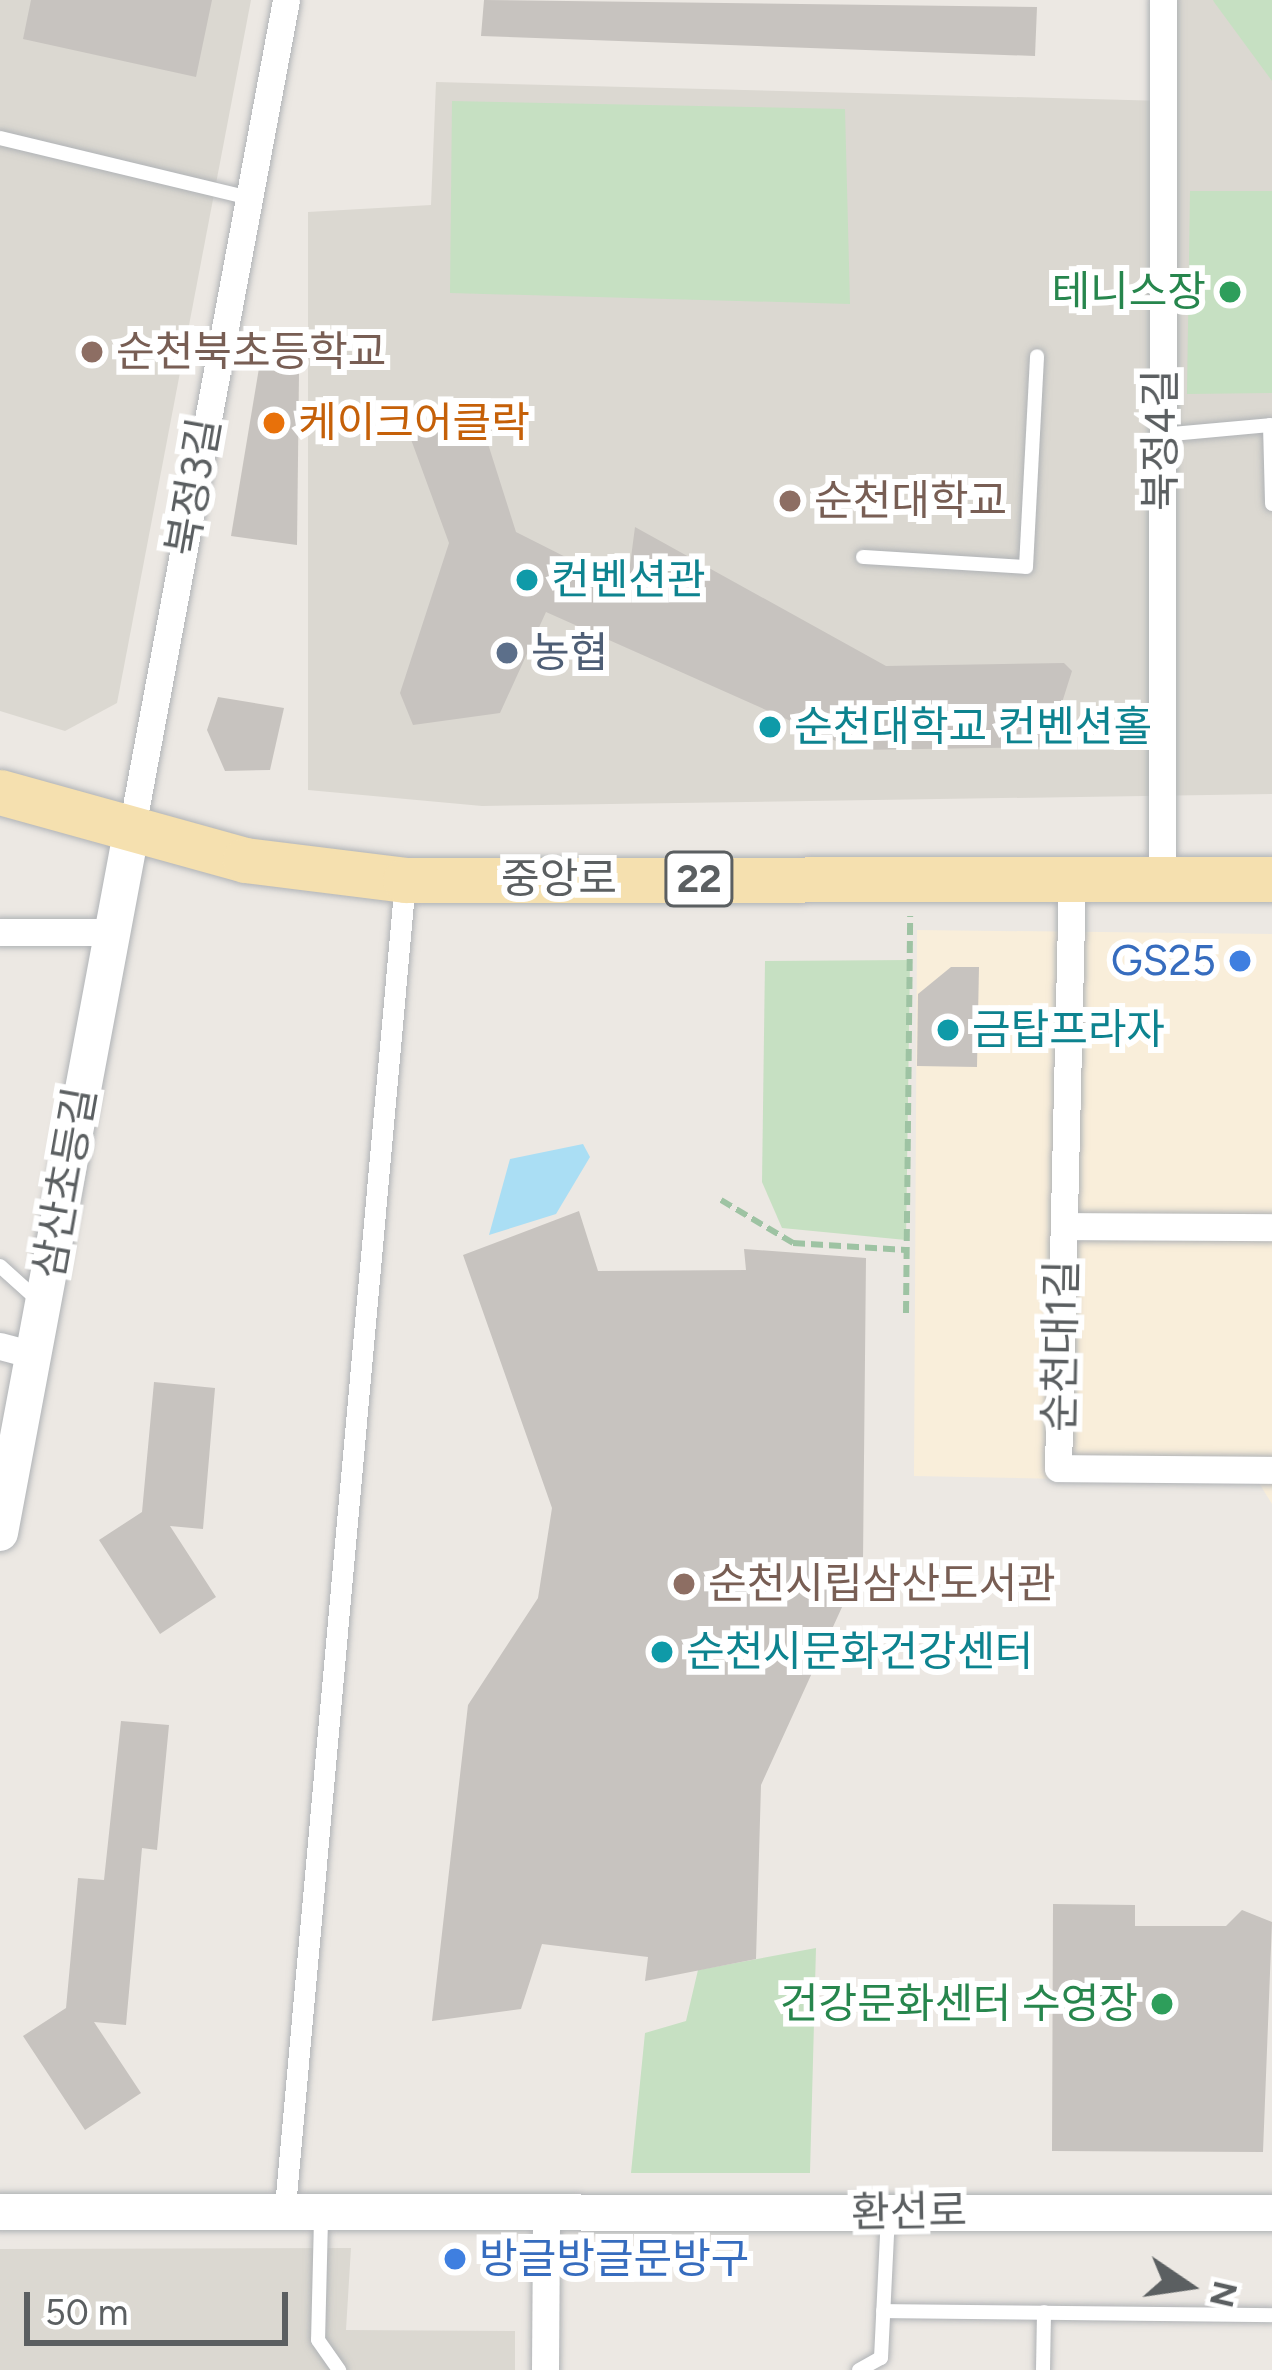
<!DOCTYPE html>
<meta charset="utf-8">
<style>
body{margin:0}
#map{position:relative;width:1272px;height:2370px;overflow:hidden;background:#ece8e3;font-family:Figtree,"Noto Sans KR",sans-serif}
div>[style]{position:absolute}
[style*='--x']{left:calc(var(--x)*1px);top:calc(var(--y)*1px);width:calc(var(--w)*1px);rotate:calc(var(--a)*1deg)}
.commercial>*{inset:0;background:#f9eeda}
.education>*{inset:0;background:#dbd8d1}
.green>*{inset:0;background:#c6e0c2}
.water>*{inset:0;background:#aadef4}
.building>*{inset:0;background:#c7c3bf}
.path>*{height:6px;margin-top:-3px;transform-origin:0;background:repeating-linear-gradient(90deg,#9ec3a3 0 12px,transparent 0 18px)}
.roads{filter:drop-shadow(0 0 3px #b0b3b6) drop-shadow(0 0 3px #b0b3b6)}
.service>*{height:14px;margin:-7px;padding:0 7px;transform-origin:7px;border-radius:7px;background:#fff}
.pedestrian>*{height:21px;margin:-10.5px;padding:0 10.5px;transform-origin:10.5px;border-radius:10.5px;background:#fff}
.minor>*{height:27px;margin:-13.5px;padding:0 13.5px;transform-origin:13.5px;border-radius:13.5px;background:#fff}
.tertiary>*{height:36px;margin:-18px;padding:0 18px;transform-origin:18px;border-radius:18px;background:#fff}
.primary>*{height:45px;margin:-22.5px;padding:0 22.5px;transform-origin:22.5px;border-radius:22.5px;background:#f5e0af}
.dots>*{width:33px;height:33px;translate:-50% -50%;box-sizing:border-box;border:6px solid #fff;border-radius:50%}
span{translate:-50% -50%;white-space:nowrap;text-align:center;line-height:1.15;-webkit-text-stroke:12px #fff;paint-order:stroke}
.shield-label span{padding:3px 9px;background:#fff;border:3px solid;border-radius:9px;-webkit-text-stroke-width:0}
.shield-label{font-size:39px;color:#5b5f61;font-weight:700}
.leisure-label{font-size:42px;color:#27864d}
.right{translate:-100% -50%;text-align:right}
.education-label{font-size:42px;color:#785e54}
.left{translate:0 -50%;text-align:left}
.food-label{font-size:42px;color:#c56008}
.street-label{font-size:42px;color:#5b5f61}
.culture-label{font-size:42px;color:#0d838f}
.service-label{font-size:42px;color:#4e5e75}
.shop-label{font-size:42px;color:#366cbe}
.north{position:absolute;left:1128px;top:2226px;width:120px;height:120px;-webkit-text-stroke:9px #fff;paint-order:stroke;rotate:103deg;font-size:33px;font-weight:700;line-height:48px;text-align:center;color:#5b5f61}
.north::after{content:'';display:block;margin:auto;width:42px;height:54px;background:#5b5f61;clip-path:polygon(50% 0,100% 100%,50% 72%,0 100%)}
.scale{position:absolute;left:24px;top:2292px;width:264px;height:54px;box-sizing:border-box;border:6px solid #5b5f61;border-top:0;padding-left:15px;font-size:36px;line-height:42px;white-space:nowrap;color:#5b5f61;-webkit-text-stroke:9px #fff;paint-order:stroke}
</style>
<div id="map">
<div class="commercial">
<i style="clip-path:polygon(917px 930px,1272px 934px,1272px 1504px,1259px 1483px,914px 1476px)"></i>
</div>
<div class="education">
<i style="clip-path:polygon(0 0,251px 0,117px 703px,65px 731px,0 711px)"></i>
<i style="clip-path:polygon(1166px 0,1272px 0,1272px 794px,482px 806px,308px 790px,308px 212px,431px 205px,436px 82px,1165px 101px)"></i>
<i style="clip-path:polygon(351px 2248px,346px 2330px,515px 2331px,515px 2370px,0 2370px,0 2249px)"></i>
</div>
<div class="green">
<i style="clip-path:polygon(1213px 0,1272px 0,1272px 81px,1214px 2px)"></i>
<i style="clip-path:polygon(452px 101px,845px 109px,850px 304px,450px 293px)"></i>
<i style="clip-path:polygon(1190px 191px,1272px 191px,1272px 393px,1187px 394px)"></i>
<i style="clip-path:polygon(910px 960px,906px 1240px,782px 1228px,762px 1182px,765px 961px)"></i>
<i style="clip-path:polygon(816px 1948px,810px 2173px,631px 2173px,645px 2033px,686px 2021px,698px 1970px)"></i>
</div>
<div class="water">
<i style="clip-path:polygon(583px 1144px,590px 1157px,556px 1214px,489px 1235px,510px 1159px)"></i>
</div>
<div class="building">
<i style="clip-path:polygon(31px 0,212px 0,196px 77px,23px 39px)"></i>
<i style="clip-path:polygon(484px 0,1037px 7px,1035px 56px,481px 36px)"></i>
<i style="clip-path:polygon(260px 362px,299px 373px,297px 545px,231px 536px)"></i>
<i style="clip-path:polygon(476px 406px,516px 532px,627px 588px,635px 527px,886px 666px,1064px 663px,1072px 671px,1048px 747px,856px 750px,546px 612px,500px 713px,413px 725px,400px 693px,449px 543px,409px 434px)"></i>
<i style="clip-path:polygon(218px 697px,284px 708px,270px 770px,225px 771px,207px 730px)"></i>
<i style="clip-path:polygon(951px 967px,979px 967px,977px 1067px,917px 1066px,918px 994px)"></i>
<i style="clip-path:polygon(579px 1211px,598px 1271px,746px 1270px,744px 1249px,866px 1258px,863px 1561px,761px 1785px,756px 1959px,645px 1981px,648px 1957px,542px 1944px,521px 2009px,432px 2021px,468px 1705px,538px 1598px,552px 1508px,463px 1255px)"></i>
<i style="clip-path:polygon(154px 1382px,215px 1388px,203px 1529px,170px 1526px,216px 1597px,160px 1634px,99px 1540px,142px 1512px)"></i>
<i style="clip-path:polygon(121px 1721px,169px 1725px,157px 1850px,142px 1848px,126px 2025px,94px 2022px,141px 2093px,85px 2130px,23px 2036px,66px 2008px,78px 1878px,104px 1880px)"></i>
<i style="clip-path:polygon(1053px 1904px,1135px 1905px,1135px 1926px,1226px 1926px,1242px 1910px,1272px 1922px,1263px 2152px,1052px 2151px)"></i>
</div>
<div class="path">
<i style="--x:721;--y:1200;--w:84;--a:30.8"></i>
<i style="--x:793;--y:1243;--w:113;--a:3.5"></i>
<i style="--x:906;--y:1313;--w:397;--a:-89.4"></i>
</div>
<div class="roads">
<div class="service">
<i style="--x:0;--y:138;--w:253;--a:13.5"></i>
<i style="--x:1161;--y:435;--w:109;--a:-5.2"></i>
<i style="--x:1270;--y:425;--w:79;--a:88.5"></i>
<i style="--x:863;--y:557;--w:163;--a:3.5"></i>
<i style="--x:1026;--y:567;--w:211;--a:-87"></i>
<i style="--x:0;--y:1266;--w:54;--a:42"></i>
<i style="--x:321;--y:2219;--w:121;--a:91.4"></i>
<i style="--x:318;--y:2340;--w:37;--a:55"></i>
<i style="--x:883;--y:2311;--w:389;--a:0.6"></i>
<i style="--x:859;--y:2370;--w:25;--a:-29"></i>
<i style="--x:881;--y:2358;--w:141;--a:-87.2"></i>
<i style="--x:1043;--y:2370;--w:58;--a:-89"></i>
</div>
<div class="pedestrian">
<i style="--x:284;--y:2218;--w:1343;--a:-84.83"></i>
</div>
<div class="minor">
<i style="--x:131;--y:833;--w:847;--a:-79.46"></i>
<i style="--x:1072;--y:878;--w:590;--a:91.36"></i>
<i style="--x:1058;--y:1468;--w:214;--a:0.5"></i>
<i style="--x:1162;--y:880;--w:880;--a:-89.93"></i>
<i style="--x:0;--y:932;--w:108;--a:0"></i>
<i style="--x:1064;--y:1226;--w:208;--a:0.3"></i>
<i style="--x:0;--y:1346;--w:34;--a:15"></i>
<i style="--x:545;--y:2370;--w:152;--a:-89.6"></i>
</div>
<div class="tertiary">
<i style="--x:0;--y:1533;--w:712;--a:-79.4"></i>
<i style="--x:0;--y:2212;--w:1272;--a:0.05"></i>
</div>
<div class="primary">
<i style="--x:0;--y:792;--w:254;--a:15.5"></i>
<i style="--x:245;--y:860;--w:161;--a:7.1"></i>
<i style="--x:405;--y:880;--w:867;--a:-0.07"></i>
</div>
</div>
<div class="dots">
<i style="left:1230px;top:292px;background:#2e9e5b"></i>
<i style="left:92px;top:352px;background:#8d6e63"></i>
<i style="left:274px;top:423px;background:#e8710a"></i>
<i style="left:790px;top:501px;background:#8d6e63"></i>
<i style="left:527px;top:580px;background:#0f9aa8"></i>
<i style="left:507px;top:653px;background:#5c6f8a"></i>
<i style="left:770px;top:727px;background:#0f9aa8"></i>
<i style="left:1240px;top:961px;background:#3f7fe0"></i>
<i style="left:948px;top:1030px;background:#0f9aa8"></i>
<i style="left:684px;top:1584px;background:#8d6e63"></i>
<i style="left:662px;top:1652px;background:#0f9aa8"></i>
<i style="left:1162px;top:2004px;background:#2e9e5b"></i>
<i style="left:455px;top:2259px;background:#3f7fe0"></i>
</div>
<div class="shield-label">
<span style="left:699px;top:879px">22</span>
</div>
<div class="leisure-label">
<span class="right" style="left:1206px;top:292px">테니스장</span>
<span class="right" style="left:1138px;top:2004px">건강문화센터 수영장</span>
</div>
<div class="education-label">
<span class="left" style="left:116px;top:352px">순천북초등학교</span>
<span class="left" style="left:814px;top:501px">순천대학교</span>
<span class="left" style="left:708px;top:1584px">순천시립삼산도서관</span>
</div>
<div class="food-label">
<span class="left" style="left:298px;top:423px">케이크어클락</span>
</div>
<div class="street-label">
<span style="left:1161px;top:440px;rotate:-90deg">북정4길</span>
<span style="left:194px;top:487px;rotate:-80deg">북정3길</span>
<span style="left:559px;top:879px">중앙로</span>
<span style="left:65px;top:1183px;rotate:-80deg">삼산초등길</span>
<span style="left:1061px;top:1346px;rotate:-89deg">순천대1길</span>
<span style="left:909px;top:2212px;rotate:-1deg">환선로</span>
</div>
<div class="culture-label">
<span class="left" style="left:551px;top:580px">컨벤션관</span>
<span class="left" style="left:794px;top:727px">순천대학교 컨벤션홀</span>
<span class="left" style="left:972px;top:1030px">금탑프라자</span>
<span class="left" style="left:686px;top:1652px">순천시문화건강센터</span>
</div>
<div class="service-label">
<span class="left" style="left:531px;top:653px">농협</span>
</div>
<div class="shop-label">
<span class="right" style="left:1216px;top:961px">GS25</span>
<span class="left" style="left:479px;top:2259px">방글방글문방구</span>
</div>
<div class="north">N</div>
<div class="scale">50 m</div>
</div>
